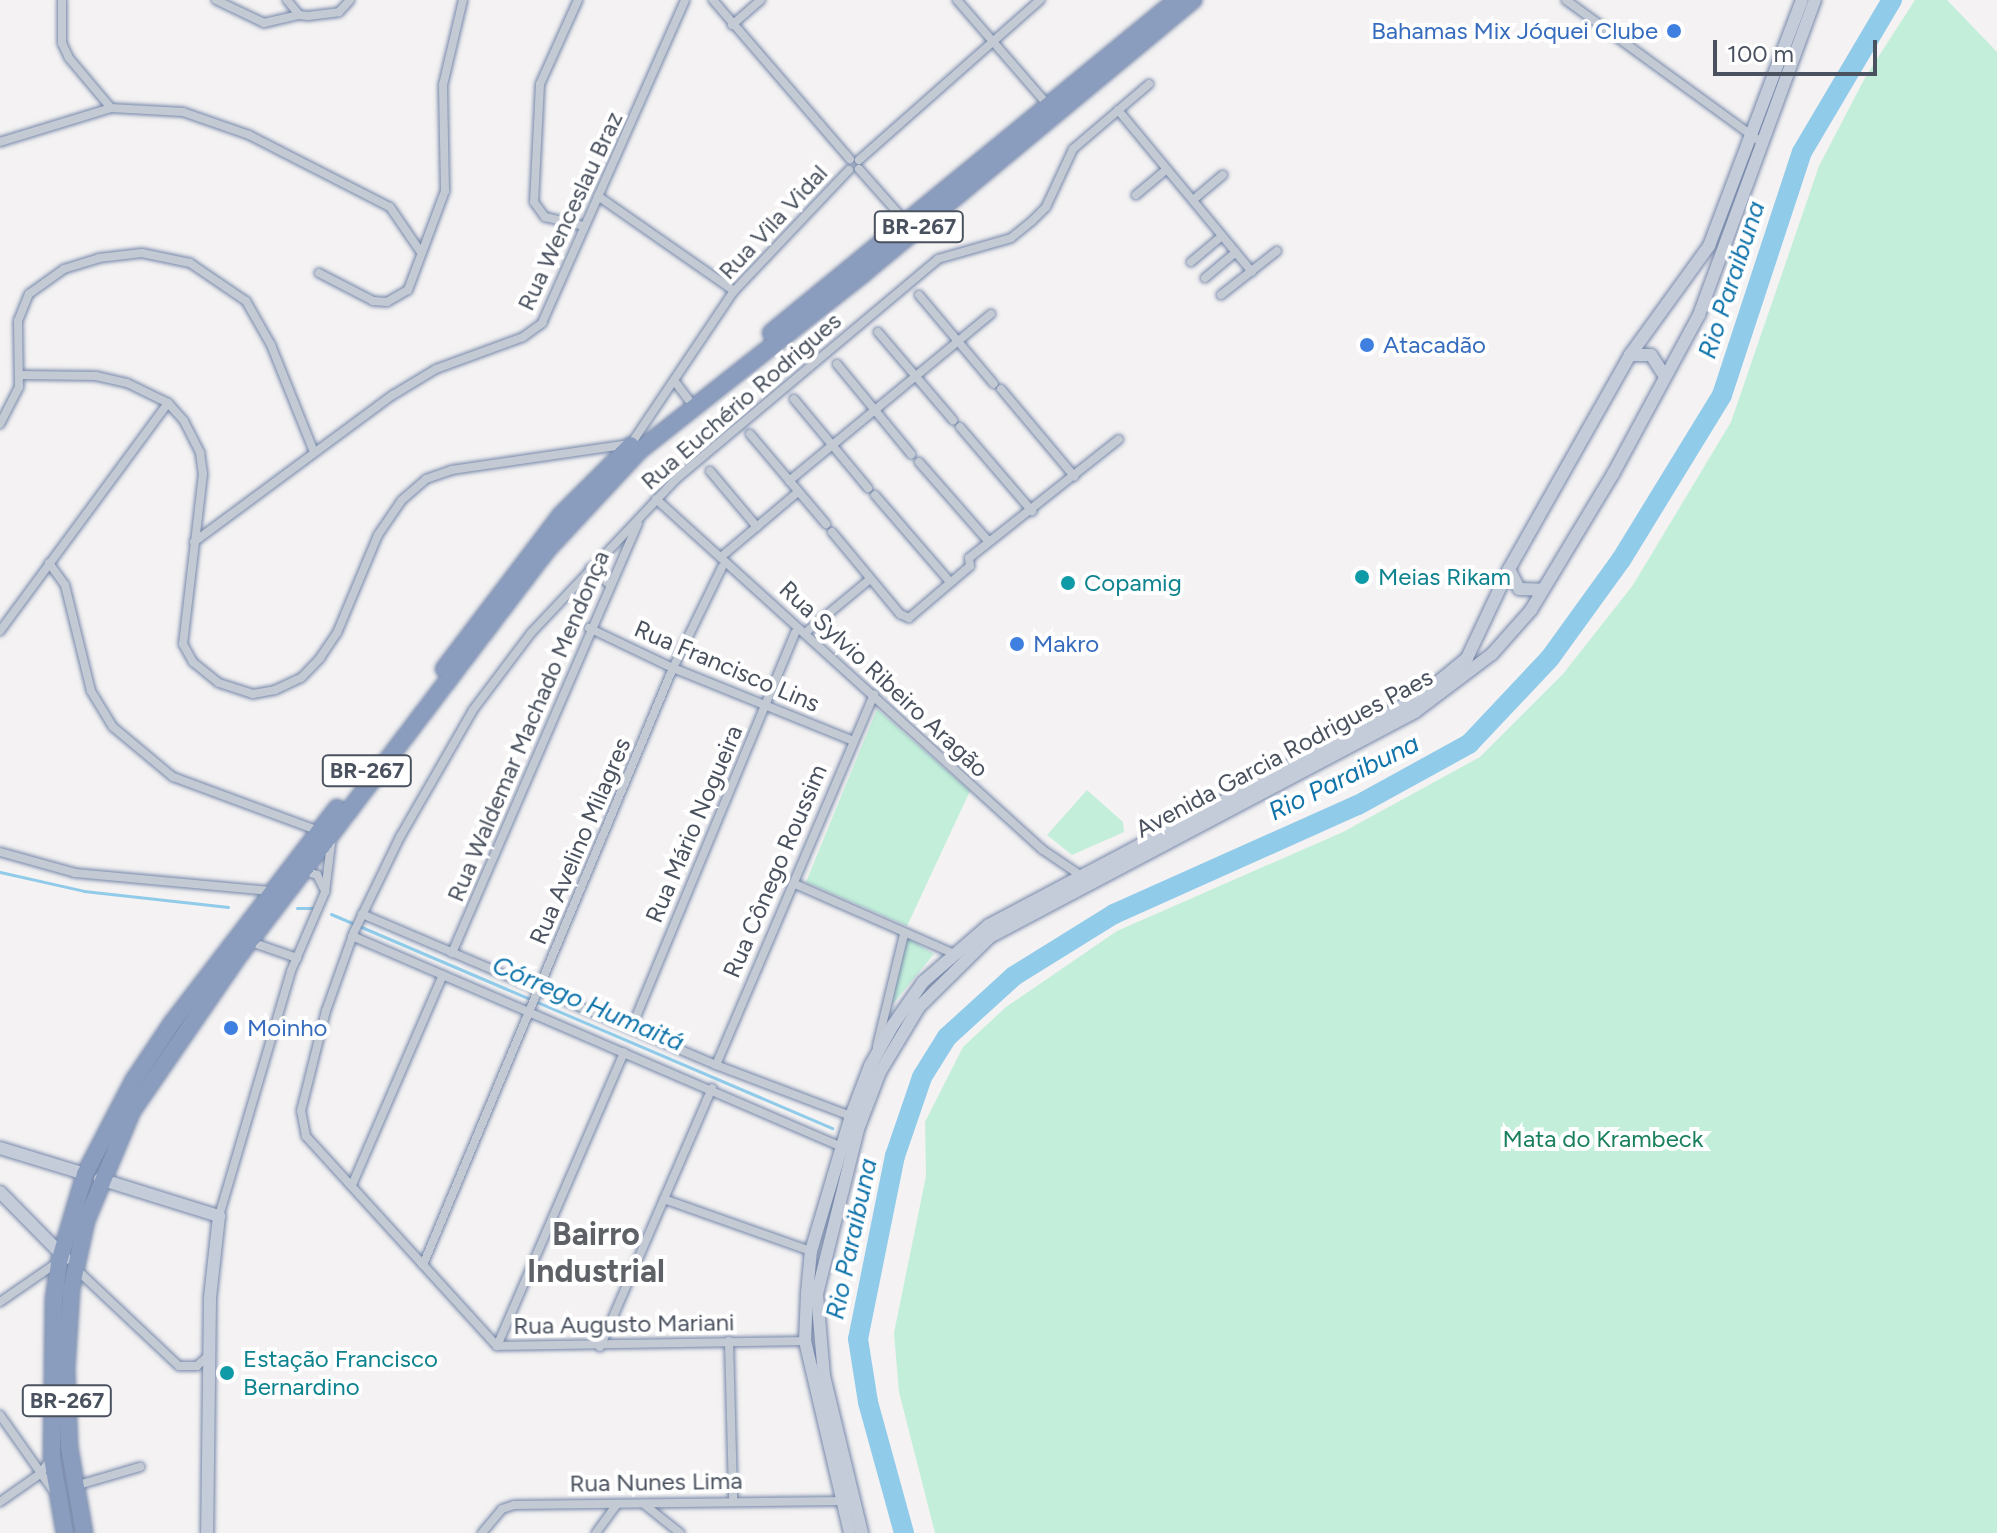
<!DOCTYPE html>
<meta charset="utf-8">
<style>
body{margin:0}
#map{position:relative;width:1997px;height:1533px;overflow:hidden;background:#f4f2f2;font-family:Figtree,sans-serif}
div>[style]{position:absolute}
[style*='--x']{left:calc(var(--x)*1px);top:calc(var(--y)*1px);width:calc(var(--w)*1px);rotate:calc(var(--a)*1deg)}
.green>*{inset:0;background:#c3efda}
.stream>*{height:3px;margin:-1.5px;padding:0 1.5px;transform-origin:1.5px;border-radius:1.5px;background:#91cbea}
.river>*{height:20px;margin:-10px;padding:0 10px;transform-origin:10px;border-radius:10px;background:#91cbea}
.roads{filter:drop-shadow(0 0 2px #7688aa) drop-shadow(0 0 2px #7688aa)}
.street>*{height:8px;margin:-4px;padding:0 4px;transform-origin:4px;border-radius:4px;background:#c3cad3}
.secondary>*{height:12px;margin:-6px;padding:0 6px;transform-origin:6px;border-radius:6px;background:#c5ccd9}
.highway>*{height:16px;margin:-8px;padding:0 8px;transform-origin:8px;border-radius:8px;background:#8b9dbe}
.dots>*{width:22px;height:22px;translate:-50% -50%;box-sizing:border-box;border:4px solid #fff;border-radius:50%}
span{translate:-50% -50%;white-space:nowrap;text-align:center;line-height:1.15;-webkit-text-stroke:8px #fff;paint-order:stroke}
.shield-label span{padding:2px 6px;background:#fff;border:2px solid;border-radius:6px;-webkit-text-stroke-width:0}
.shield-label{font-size:22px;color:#4a525f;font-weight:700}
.shop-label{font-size:24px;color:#366cbe}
.right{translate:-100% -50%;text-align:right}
.left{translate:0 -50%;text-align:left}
.street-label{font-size:24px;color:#4a525f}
.culture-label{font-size:24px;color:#0d838f}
.park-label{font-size:24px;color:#1a805c}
.water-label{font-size:26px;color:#1074ab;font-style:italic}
.district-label{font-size:32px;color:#5e6166;font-weight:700}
.scale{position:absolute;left:1713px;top:40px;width:164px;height:36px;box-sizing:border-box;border:4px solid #4a525f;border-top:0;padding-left:10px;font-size:24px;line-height:28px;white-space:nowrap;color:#4a525f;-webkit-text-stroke:6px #fff;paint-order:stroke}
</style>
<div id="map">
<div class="green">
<i style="clip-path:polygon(1915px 0,1947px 0,1997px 52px,1997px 1533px,935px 1533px,899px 1392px,894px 1333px,926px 1176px,925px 1122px,963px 1047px,1006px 1007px,1117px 931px,1343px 832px,1480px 757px,1563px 674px,1633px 585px,1731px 422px,1819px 166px,1866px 76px)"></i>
<i style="clip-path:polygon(877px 709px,970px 791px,907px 926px,806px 882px)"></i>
<i style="clip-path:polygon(1087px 790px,1123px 822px,1124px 832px,1072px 855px,1047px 835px)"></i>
<i style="clip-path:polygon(906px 937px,934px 954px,892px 1005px)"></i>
</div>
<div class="stream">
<i style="--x:0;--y:872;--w:86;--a:12.7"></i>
<i style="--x:84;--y:891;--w:145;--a:6.3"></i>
<i style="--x:297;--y:908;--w:16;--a:0"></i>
<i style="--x:331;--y:914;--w:545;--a:23.13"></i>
</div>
<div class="river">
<i style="--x:904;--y:1533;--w:136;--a:-105.4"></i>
<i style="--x:868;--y:1402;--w:64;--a:-99"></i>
<i style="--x:858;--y:1339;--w:187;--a:-78.6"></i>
<i style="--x:895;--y:1156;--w:83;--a:-71.1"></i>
<i style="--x:922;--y:1077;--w:47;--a:-58"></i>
<i style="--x:947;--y:1037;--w:91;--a:-42.3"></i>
<i style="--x:1014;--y:976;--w:118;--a:-31.8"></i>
<i style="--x:1114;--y:914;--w:267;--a:-24.1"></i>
<i style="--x:1358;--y:805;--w:127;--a:-28.8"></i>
<i style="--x:1469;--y:744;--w:118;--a:-46.7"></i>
<i style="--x:1550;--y:658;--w:121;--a:-54.1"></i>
<i style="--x:1621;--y:560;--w:193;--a:-58.5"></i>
<i style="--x:1722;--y:395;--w:256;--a:-71.8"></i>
<i style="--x:1802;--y:152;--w:177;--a:-59.4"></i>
</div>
<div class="roads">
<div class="street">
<i style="--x:62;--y:0;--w:43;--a:90"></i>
<i style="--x:62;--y:43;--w:17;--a:65"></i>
<i style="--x:69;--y:58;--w:65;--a:50"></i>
<i style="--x:111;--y:108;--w:72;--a:3.2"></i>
<i style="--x:183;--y:112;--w:70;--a:19.2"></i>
<i style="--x:249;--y:135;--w:158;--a:27.1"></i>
<i style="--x:390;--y:207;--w:53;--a:55.7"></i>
<i style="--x:216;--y:0;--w:53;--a:25.6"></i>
<i style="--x:264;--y:23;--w:36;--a:-13"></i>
<i style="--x:287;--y:0;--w:19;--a:51"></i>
<i style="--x:299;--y:15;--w:9;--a:6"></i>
<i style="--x:308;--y:16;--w:31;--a:-7"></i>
<i style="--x:339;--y:12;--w:16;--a:-47"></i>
<i style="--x:578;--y:0;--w:92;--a:114.3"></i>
<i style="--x:540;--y:84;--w:118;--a:92.9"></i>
<i style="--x:534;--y:202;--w:19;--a:54"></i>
<i style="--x:545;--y:217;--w:37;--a:13"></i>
<i style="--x:713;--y:0;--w:210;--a:49.3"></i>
<i style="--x:957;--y:0;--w:138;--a:49.1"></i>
<i style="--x:1566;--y:0;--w:243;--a:36.1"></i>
<i style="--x:732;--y:25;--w:38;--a:-41"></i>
<i style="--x:1118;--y:110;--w:210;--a:50.4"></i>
<i style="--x:0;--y:142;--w:116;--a:-17"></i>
<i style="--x:859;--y:160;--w:242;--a:-41.5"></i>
<i style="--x:859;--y:169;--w:69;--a:48.5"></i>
<i style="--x:1136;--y:195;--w:40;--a:-40"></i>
<i style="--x:598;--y:196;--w:166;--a:34.9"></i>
<i style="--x:1193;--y:200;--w:39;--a:-40"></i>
<i style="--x:1191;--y:262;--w:40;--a:-40"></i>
<i style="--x:319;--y:273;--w:61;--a:27.4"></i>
<i style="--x:373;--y:301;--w:14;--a:4"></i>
<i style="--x:387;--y:302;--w:24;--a:-30"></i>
<i style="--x:408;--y:290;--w:106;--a:-69.5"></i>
<i style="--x:445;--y:191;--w:106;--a:-91.1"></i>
<i style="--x:443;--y:85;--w:87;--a:-76.8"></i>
<i style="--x:1205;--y:278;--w:40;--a:-40"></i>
<i style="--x:919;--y:295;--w:116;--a:49.9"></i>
<i style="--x:1221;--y:295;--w:71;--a:-38.2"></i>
<i style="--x:878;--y:332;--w:116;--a:49.6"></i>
<i style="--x:837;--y:364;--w:117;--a:50.6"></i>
<i style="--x:21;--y:375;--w:75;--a:0.8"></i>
<i style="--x:96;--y:376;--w:32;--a:13"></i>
<i style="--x:127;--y:383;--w:46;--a:26"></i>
<i style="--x:168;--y:403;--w:24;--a:48"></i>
<i style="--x:184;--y:421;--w:36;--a:63"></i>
<i style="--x:200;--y:453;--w:21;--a:82"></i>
<i style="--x:203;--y:474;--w:171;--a:96.7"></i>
<i style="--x:183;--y:644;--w:21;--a:61"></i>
<i style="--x:193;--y:662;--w:33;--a:39"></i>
<i style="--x:219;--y:683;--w:36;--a:18"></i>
<i style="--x:253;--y:694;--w:22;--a:-10"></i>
<i style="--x:275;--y:690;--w:29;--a:-25"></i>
<i style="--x:301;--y:678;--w:28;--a:-46"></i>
<i style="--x:320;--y:658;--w:30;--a:-56"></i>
<i style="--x:337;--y:633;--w:106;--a:-67.3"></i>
<i style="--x:378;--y:535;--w:42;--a:-55.6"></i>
<i style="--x:402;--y:500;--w:32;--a:-41"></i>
<i style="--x:426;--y:479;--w:28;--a:-19"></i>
<i style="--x:452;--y:470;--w:181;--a:-8.3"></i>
<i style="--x:631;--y:444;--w:184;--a:-56.1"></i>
<i style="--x:734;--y:291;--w:167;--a:-46.5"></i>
<i style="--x:676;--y:383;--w:21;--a:53"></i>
<i style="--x:1001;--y:389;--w:114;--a:50"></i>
<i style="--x:794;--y:399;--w:116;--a:50.3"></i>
<i style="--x:0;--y:424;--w:42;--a:-62.8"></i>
<i style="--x:19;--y:387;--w:66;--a:-90.9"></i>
<i style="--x:18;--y:321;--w:29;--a:-68"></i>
<i style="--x:29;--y:294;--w:43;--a:-35.5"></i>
<i style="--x:64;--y:269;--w:37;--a:-17"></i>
<i style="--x:99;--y:258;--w:43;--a:-6.6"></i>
<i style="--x:142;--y:253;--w:49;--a:11.8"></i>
<i style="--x:190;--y:263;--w:68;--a:34.2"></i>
<i style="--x:246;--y:301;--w:51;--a:60.4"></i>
<i style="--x:271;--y:345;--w:115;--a:68.1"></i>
<i style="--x:960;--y:427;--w:111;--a:49.4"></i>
<i style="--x:750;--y:434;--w:118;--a:49.8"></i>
<i style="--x:919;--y:462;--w:106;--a:48.8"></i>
<i style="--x:710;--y:471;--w:73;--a:50"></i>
<i style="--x:789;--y:481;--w:262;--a:-39.6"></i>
<i style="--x:875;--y:495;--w:115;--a:49.2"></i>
<i style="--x:656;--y:499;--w:522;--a:42.21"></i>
<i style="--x:1043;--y:850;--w:52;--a:34"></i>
<i style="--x:832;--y:532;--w:107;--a:50.3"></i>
<i style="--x:900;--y:614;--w:10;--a:24"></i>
<i style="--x:909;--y:618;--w:80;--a:-40.4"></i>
<i style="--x:970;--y:566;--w:8;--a:-97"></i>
<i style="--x:969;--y:558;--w:191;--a:-38.4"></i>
<i style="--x:194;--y:542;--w:247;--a:-36.5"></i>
<i style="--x:393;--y:395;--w:50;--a:-31.2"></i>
<i style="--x:436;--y:369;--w:93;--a:-20.2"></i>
<i style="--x:523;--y:337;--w:24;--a:-36"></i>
<i style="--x:542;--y:323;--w:353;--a:-66.1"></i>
<i style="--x:721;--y:557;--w:101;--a:-40.2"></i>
<i style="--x:49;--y:563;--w:27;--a:54"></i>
<i style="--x:65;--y:585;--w:109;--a:76.2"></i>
<i style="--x:91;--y:691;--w:42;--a:58.6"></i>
<i style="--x:113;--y:727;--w:78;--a:39.8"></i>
<i style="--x:173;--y:777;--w:156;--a:20.3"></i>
<i style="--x:590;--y:568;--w:23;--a:40"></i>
<i style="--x:589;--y:628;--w:93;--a:25.5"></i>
<i style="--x:673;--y:668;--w:192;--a:22"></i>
<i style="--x:0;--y:631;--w:283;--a:-53.6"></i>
<i style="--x:805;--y:633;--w:85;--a:-39.7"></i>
<i style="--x:0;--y:852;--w:78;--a:15.6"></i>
<i style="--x:75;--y:873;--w:196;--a:5.3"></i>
<i style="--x:301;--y:870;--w:17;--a:17"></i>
<i style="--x:317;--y:875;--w:18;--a:63"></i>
<i style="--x:795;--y:884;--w:171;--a:23.7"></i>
<i style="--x:362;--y:914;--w:385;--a:23.1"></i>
<i style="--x:716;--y:1065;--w:144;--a:20.7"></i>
<i style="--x:352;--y:936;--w:533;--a:23.3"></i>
<i style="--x:251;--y:942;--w:49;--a:19.2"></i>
<i style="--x:452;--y:953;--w:468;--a:-66.6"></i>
<i style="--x:631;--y:1029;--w:429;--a:-67.5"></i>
<i style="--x:877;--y:1046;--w:115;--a:-76.4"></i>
<i style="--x:716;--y:1065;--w:403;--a:-66.9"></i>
<i style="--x:352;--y:1185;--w:229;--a:-66.6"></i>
<i style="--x:664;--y:1199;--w:156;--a:19.5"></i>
<i style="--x:219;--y:1216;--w:255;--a:-73.6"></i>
<i style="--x:291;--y:971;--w:86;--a:-66.7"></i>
<i style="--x:325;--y:892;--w:56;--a:-82.9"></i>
<i style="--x:423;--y:1265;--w:647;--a:-67.28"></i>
<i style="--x:673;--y:668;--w:112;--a:-64.1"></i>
<i style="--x:75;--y:1268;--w:143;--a:43.3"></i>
<i style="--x:179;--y:1366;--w:18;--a:0"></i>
<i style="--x:197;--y:1366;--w:15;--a:-42"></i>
<i style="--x:0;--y:1302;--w:70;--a:-34.6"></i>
<i style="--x:729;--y:1341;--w:158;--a:88.5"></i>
<i style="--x:805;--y:1341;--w:308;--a:179.1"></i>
<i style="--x:497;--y:1346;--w:284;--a:-132.3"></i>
<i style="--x:306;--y:1136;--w:25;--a:-101"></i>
<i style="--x:301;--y:1111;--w:103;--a:-76"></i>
<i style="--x:326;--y:1011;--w:84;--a:-70.5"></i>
<i style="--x:354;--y:932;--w:106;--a:-64.2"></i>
<i style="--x:400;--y:837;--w:146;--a:-60.1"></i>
<i style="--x:473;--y:710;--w:96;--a:-53"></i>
<i style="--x:531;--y:633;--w:212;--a:-46.7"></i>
<i style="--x:676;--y:479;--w:342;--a:-40"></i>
<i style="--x:938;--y:259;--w:76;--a:-16"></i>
<i style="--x:1011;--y:238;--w:27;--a:-39"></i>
<i style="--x:1032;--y:221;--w:20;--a:-45"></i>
<i style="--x:1046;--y:207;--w:64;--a:-65"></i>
<i style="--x:1073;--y:149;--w:100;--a:-40.5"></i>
<i style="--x:497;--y:1346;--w:320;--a:-66.6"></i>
<i style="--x:600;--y:1347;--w:282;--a:-66.6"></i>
<i style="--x:0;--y:1415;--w:95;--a:54.8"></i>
<i style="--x:75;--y:1486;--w:68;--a:-16.3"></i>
<i style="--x:0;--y:1502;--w:49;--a:-35"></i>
<i style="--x:40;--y:1474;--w:19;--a:-54"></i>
<i style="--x:645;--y:1505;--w:45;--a:38.7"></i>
<i style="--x:482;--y:1533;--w:31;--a:-50"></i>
<i style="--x:502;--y:1509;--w:13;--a:-18"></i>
<i style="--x:514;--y:1505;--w:330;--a:-0.7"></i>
<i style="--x:596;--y:1533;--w:36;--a:-54"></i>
</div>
<div class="secondary">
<i style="--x:1630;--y:355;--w:21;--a:0"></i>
<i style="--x:1651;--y:355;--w:24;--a:57"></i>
<i style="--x:1509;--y:569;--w:22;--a:63"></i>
<i style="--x:1519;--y:589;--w:24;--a:2"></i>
<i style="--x:0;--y:1148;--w:89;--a:17"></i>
<i style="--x:100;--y:1179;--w:125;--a:17.3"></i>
<i style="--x:219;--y:1216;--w:82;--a:96.3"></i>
<i style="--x:210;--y:1298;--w:235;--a:90.7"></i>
<i style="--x:0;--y:1192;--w:93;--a:45.4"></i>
<i style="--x:850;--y:1533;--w:197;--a:-103.2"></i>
<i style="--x:805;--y:1341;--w:48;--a:-87.6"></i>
<i style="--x:807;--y:1293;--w:42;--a:-84.6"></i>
<i style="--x:811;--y:1251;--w:141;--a:-73.5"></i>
<i style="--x:851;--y:1116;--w:53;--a:-69.2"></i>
<i style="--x:870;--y:1066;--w:47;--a:-60.7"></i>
<i style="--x:893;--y:1025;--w:52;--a:-55.1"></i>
<i style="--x:923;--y:982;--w:87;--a:-40.8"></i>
<i style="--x:989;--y:925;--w:489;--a:-27.9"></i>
<i style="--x:1421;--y:696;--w:60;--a:-39.6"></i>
<i style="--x:1467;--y:658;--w:98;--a:-64.7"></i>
<i style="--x:1509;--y:569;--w:246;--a:-60.5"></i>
<i style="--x:1630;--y:355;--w:135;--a:-54.1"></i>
<i style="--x:1709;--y:246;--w:263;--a:-69.3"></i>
<i style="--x:862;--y:1533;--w:162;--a:-103.6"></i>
<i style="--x:824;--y:1376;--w:82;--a:-94.9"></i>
<i style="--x:817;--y:1294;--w:170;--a:-76"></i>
<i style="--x:858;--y:1129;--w:61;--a:-68.9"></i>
<i style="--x:880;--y:1072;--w:76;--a:-59"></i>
<i style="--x:919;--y:1007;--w:100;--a:-44.6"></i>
<i style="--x:990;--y:937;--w:481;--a:-27.9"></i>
<i style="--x:1415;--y:712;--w:96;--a:-37"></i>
<i style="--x:1492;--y:654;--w:59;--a:-48.4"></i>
<i style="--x:1531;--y:610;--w:159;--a:-58.9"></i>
<i style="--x:1613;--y:474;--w:181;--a:-61.6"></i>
<i style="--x:1699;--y:315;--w:336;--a:-69.8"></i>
</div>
<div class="highway">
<i style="--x:771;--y:333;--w:525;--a:-39.36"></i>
<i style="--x:444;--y:669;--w:192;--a:-52.8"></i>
<i style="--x:560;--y:516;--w:100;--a:-45"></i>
<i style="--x:65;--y:1533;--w:76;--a:-99.8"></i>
<i style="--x:52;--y:1458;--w:159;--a:-89.3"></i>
<i style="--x:54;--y:1299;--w:37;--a:-82"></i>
<i style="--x:59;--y:1262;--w:92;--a:-73.5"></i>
<i style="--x:85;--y:1174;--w:106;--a:-62.5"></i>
<i style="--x:134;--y:1080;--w:69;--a:-56.3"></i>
<i style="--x:172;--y:1023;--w:271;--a:-52.5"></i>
<i style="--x:84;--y:1533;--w:87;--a:-99.9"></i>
<i style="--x:69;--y:1447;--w:77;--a:-92.2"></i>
<i style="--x:66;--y:1370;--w:80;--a:-86.4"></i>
<i style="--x:71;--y:1290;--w:71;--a:-77.7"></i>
<i style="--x:86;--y:1221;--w:119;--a:-67.3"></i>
<i style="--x:132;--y:1111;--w:191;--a:-55.5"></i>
<i style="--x:240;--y:954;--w:507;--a:-52.77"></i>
<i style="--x:547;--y:550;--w:137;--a:-47.1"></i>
<i style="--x:640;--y:450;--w:285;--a:-38.3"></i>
<i style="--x:864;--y:273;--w:428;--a:-39.7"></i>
</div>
</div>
<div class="dots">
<i style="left:1674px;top:31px;background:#3f7fe0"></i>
<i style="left:1367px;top:345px;background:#3f7fe0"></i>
<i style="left:1362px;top:577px;background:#0f9aa8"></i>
<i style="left:1068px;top:583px;background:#0f9aa8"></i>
<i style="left:1017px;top:644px;background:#3f7fe0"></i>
<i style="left:231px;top:1028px;background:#3f7fe0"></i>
<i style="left:227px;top:1373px;background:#0f9aa8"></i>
</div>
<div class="shield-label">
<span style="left:919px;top:227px">BR-267</span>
<span style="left:367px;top:771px">BR-267</span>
<span style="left:67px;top:1401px">BR-267</span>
</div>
<div class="shop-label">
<span class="right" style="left:1658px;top:31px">Bahamas Mix Jóquei Clube</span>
<span class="left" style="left:1383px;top:345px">Atacadão</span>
<span class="left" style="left:1033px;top:644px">Makro</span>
<span class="left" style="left:247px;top:1028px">Moinho</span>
</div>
<div class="street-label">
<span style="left:570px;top:211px;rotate:-65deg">Rua Wenceslau Braz</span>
<span style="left:773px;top:222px;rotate:-47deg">Rua Vila Vidal</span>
<span style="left:741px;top:401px;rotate:-41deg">Rua Euchério Rodrigues</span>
<span style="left:727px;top:666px;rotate:23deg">Rua Francisco Lins</span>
<span style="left:884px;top:679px;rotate:43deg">Rua Sylvio Ribeiro Aragão</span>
<span style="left:528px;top:726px;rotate:-67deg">Rua Waldemar Machado Mendonça</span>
<span style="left:1284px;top:753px;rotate:-28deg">Avenida Garcia Rodrigues Paes</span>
<span style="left:694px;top:824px;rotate:-67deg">Rua Mário Nogueira</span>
<span style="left:580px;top:841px;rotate:-67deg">Rua Avelino Milagres</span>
<span style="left:775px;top:871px;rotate:-67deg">Rua Cônego Roussim</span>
<span style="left:624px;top:1324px;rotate:-1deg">Rua Augusto Mariani</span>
<span style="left:656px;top:1482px;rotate:-1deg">Rua Nunes Lima</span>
</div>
<div class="culture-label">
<span class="left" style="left:1378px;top:577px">Meias Rikam</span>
<span class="left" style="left:1084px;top:583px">Copamig</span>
<span class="left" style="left:243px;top:1373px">Estação Francisco<br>Bernardino</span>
</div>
<div class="park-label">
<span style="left:1603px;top:1139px">Mata do Krambeck</span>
</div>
<div class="water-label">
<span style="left:1732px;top:280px;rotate:-72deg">Rio Paraibuna</span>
<span style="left:1344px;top:778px;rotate:-26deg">Rio Paraibuna</span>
<span style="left:588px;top:1004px;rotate:23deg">Córrego Humaitá</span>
<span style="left:852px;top:1239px;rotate:-78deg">Rio Paraibuna</span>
</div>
<div class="district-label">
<span style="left:596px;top:1253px">Bairro<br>Industrial</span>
</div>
<div class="scale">100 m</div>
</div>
